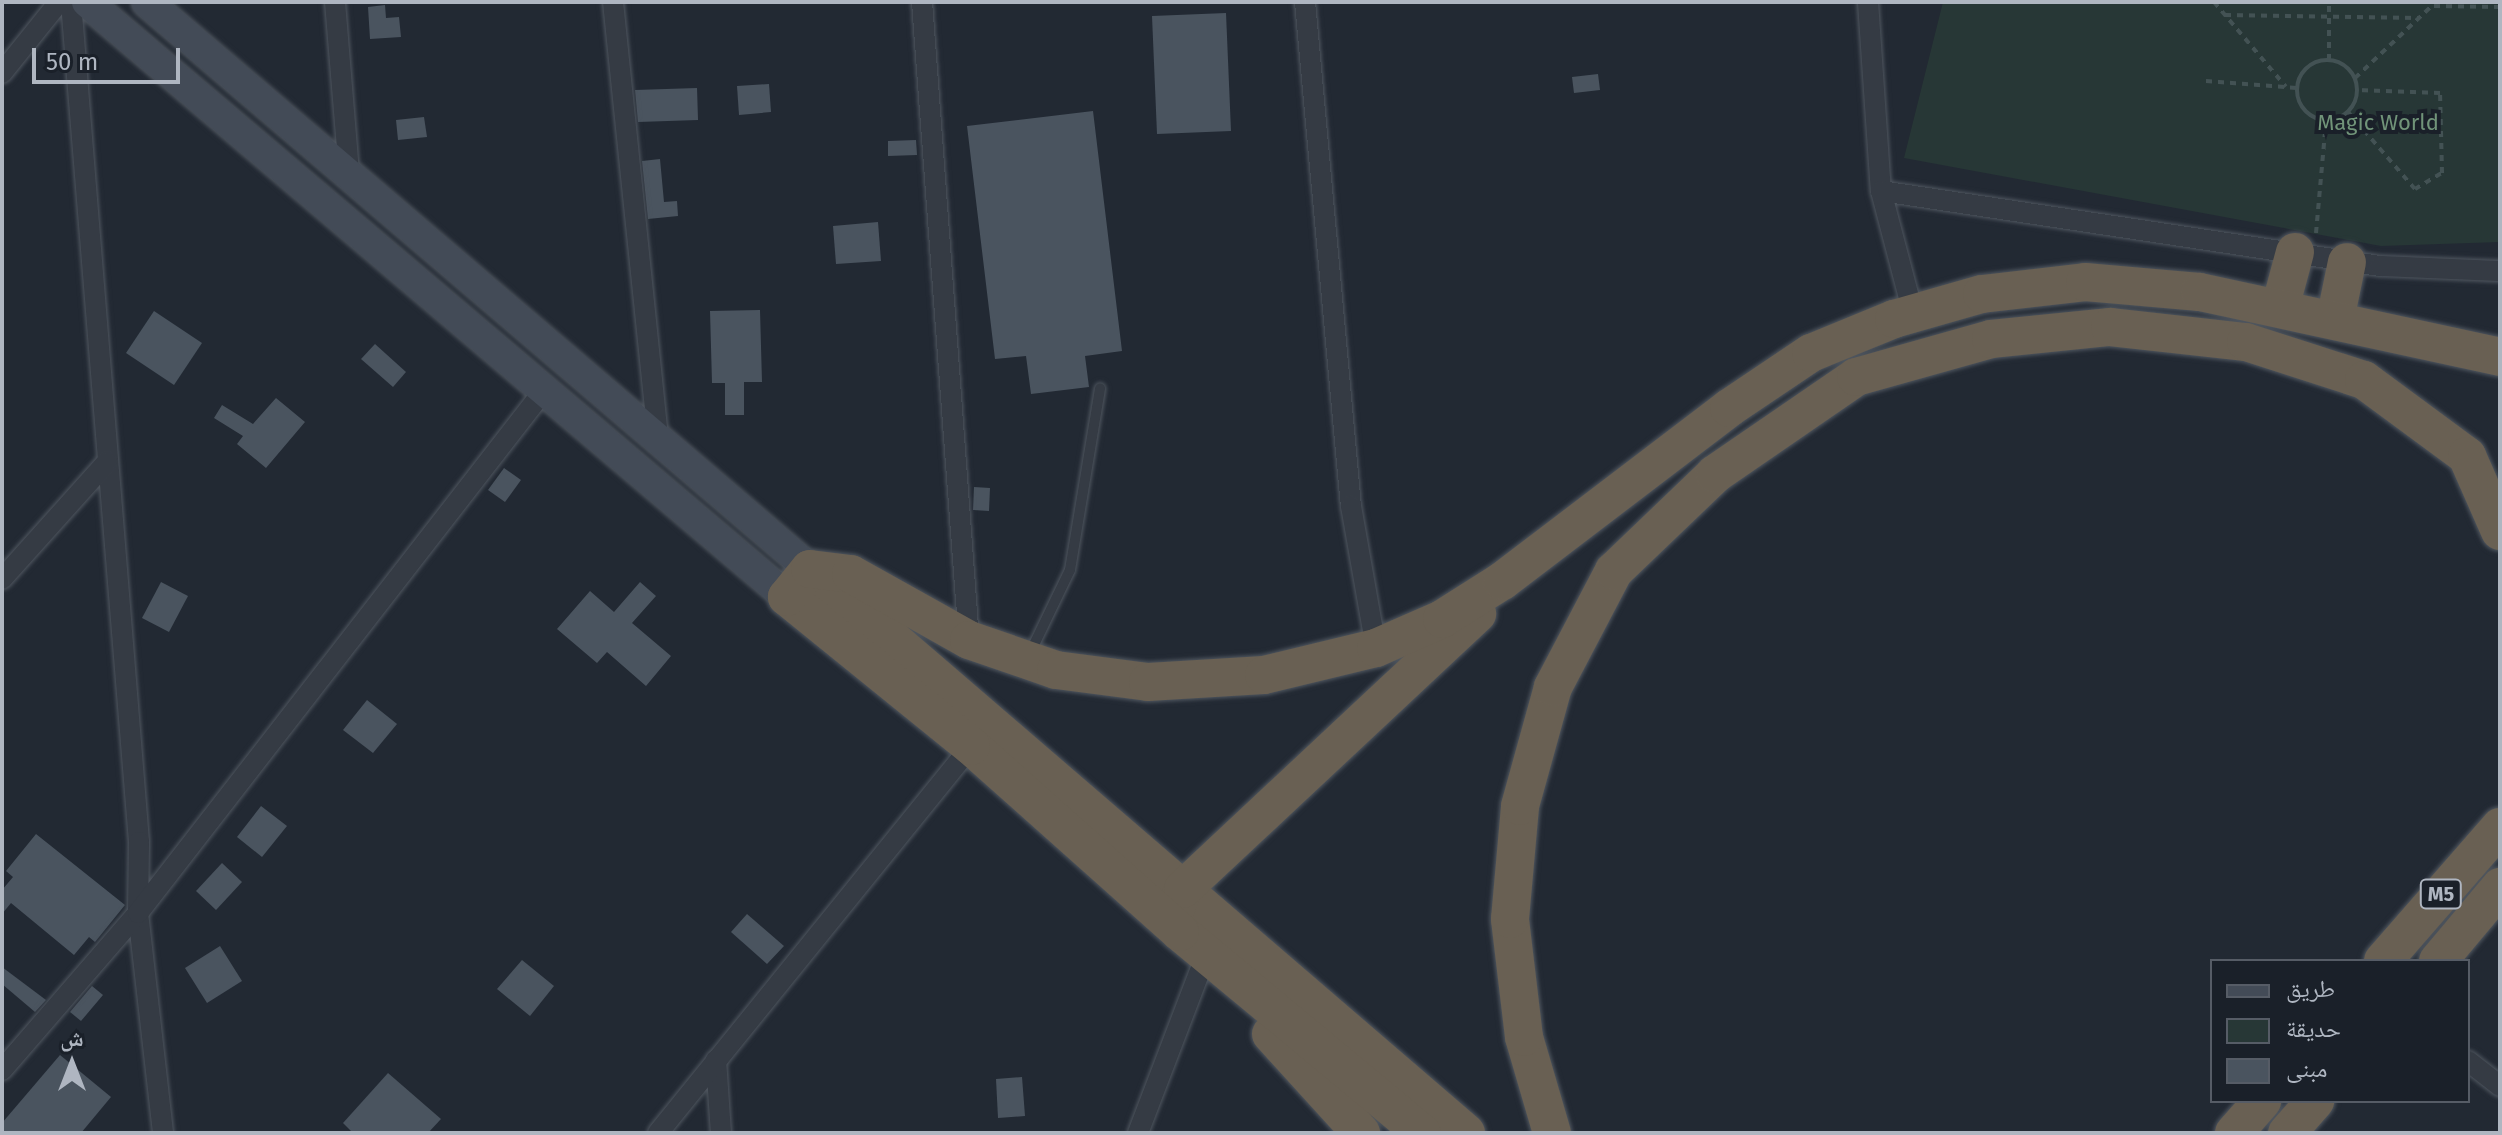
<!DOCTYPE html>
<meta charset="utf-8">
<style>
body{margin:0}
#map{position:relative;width:2502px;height:1135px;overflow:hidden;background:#222933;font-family:"Fira Sans","Noto Naskh Arabic",sans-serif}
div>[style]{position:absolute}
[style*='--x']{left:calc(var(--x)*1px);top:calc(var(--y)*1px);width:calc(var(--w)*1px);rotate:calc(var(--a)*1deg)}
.green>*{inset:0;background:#273736}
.building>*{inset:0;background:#4a545f}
.path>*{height:4px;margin-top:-2px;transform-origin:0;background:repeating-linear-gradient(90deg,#435254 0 6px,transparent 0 12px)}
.path>.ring{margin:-2px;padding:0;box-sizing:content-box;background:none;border:4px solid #435254;border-radius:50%}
.roads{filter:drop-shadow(0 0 2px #4f565f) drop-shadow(0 0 2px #4f565f)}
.service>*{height:10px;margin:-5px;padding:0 5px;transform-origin:5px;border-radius:5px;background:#353b44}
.minor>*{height:20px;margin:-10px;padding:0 10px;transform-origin:10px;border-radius:10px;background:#353b44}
.secondary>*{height:30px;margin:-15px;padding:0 15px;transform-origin:15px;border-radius:15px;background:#434b57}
.motorway>*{height:38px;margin:-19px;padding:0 19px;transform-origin:19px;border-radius:19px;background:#696053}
span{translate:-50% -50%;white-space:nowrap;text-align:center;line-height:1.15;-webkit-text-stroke:8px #1a2029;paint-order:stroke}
.shield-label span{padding:2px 6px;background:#1a2029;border:2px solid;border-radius:6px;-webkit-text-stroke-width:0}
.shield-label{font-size:20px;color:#afb6c1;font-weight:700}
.park-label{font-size:22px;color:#719479}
.frame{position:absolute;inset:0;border:4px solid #afb6c1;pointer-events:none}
.legend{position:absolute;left:2210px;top:959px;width:260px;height:144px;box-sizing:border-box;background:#1a2029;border:2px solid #565c66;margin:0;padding:10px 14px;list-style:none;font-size:24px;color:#afb6c1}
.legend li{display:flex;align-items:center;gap:16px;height:40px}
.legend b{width:40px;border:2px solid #565c66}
.north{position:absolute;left:32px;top:1023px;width:80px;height:80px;-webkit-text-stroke:6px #1a2029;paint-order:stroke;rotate:0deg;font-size:22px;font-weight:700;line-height:32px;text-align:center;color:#afb6c1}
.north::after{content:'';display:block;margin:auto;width:28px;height:36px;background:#afb6c1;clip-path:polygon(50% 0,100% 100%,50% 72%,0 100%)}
.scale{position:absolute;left:32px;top:48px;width:148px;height:36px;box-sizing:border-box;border:4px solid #afb6c1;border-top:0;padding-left:10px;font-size:24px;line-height:28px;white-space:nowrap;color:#afb6c1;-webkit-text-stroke:6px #1a2029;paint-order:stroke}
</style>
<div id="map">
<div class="green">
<i style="clip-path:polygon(1943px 2px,2500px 2px,2500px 242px,2381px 246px,1904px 158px)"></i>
</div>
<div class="building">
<i style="clip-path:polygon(385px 5px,386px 18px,399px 17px,401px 37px,370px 39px,368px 7px)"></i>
<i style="clip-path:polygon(1226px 13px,1231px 131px,1157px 134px,1152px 16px)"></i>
<i style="clip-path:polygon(1598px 74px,1600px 90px,1574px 93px,1572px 77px)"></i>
<i style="clip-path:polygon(769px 84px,771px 112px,739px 115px,737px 86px)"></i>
<i style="clip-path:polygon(697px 88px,698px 120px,638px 122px,635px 90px)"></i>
<i style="clip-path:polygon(1093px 111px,1122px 351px,1085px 356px,1089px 387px,1031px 394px,1026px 356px,995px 359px,967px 126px)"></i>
<i style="clip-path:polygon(424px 117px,427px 137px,398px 140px,396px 120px)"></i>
<i style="clip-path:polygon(916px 140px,917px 155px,888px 156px,888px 141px)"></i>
<i style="clip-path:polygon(660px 159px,664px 202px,677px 201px,678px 216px,648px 219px,642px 161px)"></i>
<i style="clip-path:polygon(878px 222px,881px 261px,836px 264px,833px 226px)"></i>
<i style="clip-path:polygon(760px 310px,762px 382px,744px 382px,744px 415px,725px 415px,725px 383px,712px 383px,710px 311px)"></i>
<i style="clip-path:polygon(154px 311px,202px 343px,174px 385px,126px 353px)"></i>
<i style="clip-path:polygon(375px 344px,406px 372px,393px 387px,361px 359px)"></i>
<i style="clip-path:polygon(276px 398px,305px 422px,266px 468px,237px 444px,243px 436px,214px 418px,222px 405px,253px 424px)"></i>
<i style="clip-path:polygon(504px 468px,521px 480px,505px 502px,488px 490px)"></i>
<i style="clip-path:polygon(974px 487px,990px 488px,989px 511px,973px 510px)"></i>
<i style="clip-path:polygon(161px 582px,188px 596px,169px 632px,142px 618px)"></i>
<i style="clip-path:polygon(640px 582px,656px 596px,632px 623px,671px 656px,646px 686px,607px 652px,597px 663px,557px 629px,590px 591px,614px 612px)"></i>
<i style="clip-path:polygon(367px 700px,397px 724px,373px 753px,343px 730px)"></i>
<i style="clip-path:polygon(261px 806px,287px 826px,262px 857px,237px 837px)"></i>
<i style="clip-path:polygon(36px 834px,125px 905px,95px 942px,89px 937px,74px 955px,11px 903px,2px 914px,2px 890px,13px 877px,6px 871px)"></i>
<i style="clip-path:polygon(222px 863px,242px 882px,216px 910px,196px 891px)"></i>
<i style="clip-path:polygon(747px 914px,784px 946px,767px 964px,731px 932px)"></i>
<i style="clip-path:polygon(220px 946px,242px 981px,207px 1003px,185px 968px)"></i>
<i style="clip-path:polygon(522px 960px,554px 986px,530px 1016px,497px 989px)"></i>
<i style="clip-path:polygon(2px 967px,46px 1000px,35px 1012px,2px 984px)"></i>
<i style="clip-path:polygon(92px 986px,103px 995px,81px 1021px,70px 1012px)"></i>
<i style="clip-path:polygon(60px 1055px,111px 1097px,81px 1133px,2px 1133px,2px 1123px)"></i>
<i style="clip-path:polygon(388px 1073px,441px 1119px,428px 1133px,353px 1133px,343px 1123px)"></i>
<i style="clip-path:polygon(1022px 1077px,1025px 1116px,998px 1118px,996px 1079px)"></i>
</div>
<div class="path">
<i style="--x:2214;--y:2;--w:111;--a:49.7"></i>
<i style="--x:2434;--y:6;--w:66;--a:0.9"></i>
<i style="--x:2225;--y:15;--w:194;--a:0.9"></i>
<i style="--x:2329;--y:60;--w:58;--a:-90"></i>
<i class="ring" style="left:2297px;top:60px;width:56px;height:56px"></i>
<i style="--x:2355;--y:78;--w:111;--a:-43.2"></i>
<i style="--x:2206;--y:81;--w:91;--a:4.4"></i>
<i style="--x:2348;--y:112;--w:102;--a:49"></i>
<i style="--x:2415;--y:189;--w:31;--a:-31"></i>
<i style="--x:2442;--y:173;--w:80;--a:-91.4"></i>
<i style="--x:2440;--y:93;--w:83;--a:-177.9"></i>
<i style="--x:2316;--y:233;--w:113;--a:-84.9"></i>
</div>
<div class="roads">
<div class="service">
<i style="--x:1030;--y:653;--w:92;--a:-64.3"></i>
<i style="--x:1070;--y:570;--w:184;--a:-80.6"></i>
</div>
<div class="minor">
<i style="--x:71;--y:2;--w:843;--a:85.37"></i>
<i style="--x:139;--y:842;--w:71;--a:90.8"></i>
<i style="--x:138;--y:913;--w:221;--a:83.5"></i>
<i style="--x:335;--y:2;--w:173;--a:85.3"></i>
<i style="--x:613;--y:2;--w:437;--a:84.1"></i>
<i style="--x:922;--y:2;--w:640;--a:85.79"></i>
<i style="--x:1305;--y:2;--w:506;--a:84.79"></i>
<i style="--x:1351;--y:506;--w:144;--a:80"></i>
<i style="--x:1868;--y:2;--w:189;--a:86.1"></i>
<i style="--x:1881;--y:191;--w:126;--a:75.3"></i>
<i style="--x:2;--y:73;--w:91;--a:-51.2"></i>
<i style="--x:1881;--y:191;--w:505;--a:8.55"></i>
<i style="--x:2380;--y:266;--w:120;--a:2.4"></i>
<i style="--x:2;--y:579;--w:157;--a:-48.1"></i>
<i style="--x:716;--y:1060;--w:73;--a:86.1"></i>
<i style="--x:2468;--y:1061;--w:41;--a:38"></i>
<i style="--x:2;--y:1070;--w:208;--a:-49.1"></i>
<i style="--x:138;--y:913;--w:663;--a:-52.16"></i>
<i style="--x:658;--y:1133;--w:498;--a:-51"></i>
<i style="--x:1138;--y:1133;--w:191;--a:-69.1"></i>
</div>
<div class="secondary">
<i style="--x:87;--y:2;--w:919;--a:40.36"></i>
<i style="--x:147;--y:2;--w:872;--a:40.54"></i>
</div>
<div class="motorway">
<i style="--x:2280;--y:308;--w:58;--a:-75"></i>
<i style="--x:2335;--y:320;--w:59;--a:-78.3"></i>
<i style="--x:812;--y:570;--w:863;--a:40.72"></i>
<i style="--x:1175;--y:911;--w:23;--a:-70"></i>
<i style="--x:1183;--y:889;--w:403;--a:-43.1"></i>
<i style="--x:2383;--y:961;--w:178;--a:-48.9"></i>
<i style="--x:2438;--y:961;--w:97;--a:-50"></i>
<i style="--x:1271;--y:1034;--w:134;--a:47.7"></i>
<i style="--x:1422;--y:1133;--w:315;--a:-140.3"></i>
<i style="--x:1180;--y:932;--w:280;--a:-138.3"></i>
<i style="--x:971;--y:746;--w:237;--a:-141"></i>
<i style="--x:787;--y:597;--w:36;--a:-51"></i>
<i style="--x:810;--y:569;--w:41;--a:7"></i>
<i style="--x:851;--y:574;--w:135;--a:29.2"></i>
<i style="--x:969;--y:640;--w:92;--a:19"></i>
<i style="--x:1056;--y:670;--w:93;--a:7.4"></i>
<i style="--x:1148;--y:682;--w:116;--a:-3.5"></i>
<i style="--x:1264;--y:675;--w:115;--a:-13.6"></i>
<i style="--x:1376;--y:648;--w:72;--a:-23.7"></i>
<i style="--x:1442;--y:619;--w:71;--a:-32.3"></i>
<i style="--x:1502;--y:581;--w:285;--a:-37.3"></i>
<i style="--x:1729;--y:408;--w:99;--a:-33.9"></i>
<i style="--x:1811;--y:353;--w:90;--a:-22.3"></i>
<i style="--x:1894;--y:319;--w:91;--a:-15.9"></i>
<i style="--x:1982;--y:294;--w:104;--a:-6.6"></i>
<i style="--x:2085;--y:282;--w:115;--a:5"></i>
<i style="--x:2200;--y:292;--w:307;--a:12.2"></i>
<i style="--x:1552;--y:1133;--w:100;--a:-106.3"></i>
<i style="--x:1524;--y:1037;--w:119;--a:-96.8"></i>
<i style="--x:1510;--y:919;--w:113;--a:-84.9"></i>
<i style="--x:1520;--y:806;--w:123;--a:-74.5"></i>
<i style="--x:1553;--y:687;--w:131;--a:-62.3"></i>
<i style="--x:1614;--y:571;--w:140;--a:-43.8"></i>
<i style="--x:1715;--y:474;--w:171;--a:-34.5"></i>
<i style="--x:1856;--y:377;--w:140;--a:-15.7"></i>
<i style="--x:1991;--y:339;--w:120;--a:-5.8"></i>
<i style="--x:2110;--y:327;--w:137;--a:6.3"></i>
<i style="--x:2246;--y:342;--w:124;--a:17.9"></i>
<i style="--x:2364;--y:380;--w:128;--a:36.4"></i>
<i style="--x:2467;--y:456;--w:82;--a:66.3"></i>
<i style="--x:2234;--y:1133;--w:43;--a:-48.8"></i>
<i style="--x:2287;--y:1133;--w:43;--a:-48.8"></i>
</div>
</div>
<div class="shield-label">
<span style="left:2441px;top:894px">M5</span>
</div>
<div class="park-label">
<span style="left:2378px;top:123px">Magic World</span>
</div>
<div class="frame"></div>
<ul class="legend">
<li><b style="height:10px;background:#434b57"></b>طريق</li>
<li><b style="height:22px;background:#273736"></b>حديقة</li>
<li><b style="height:22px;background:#4a545f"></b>مبنى</li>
</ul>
<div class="north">ش</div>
<div class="scale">50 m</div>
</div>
